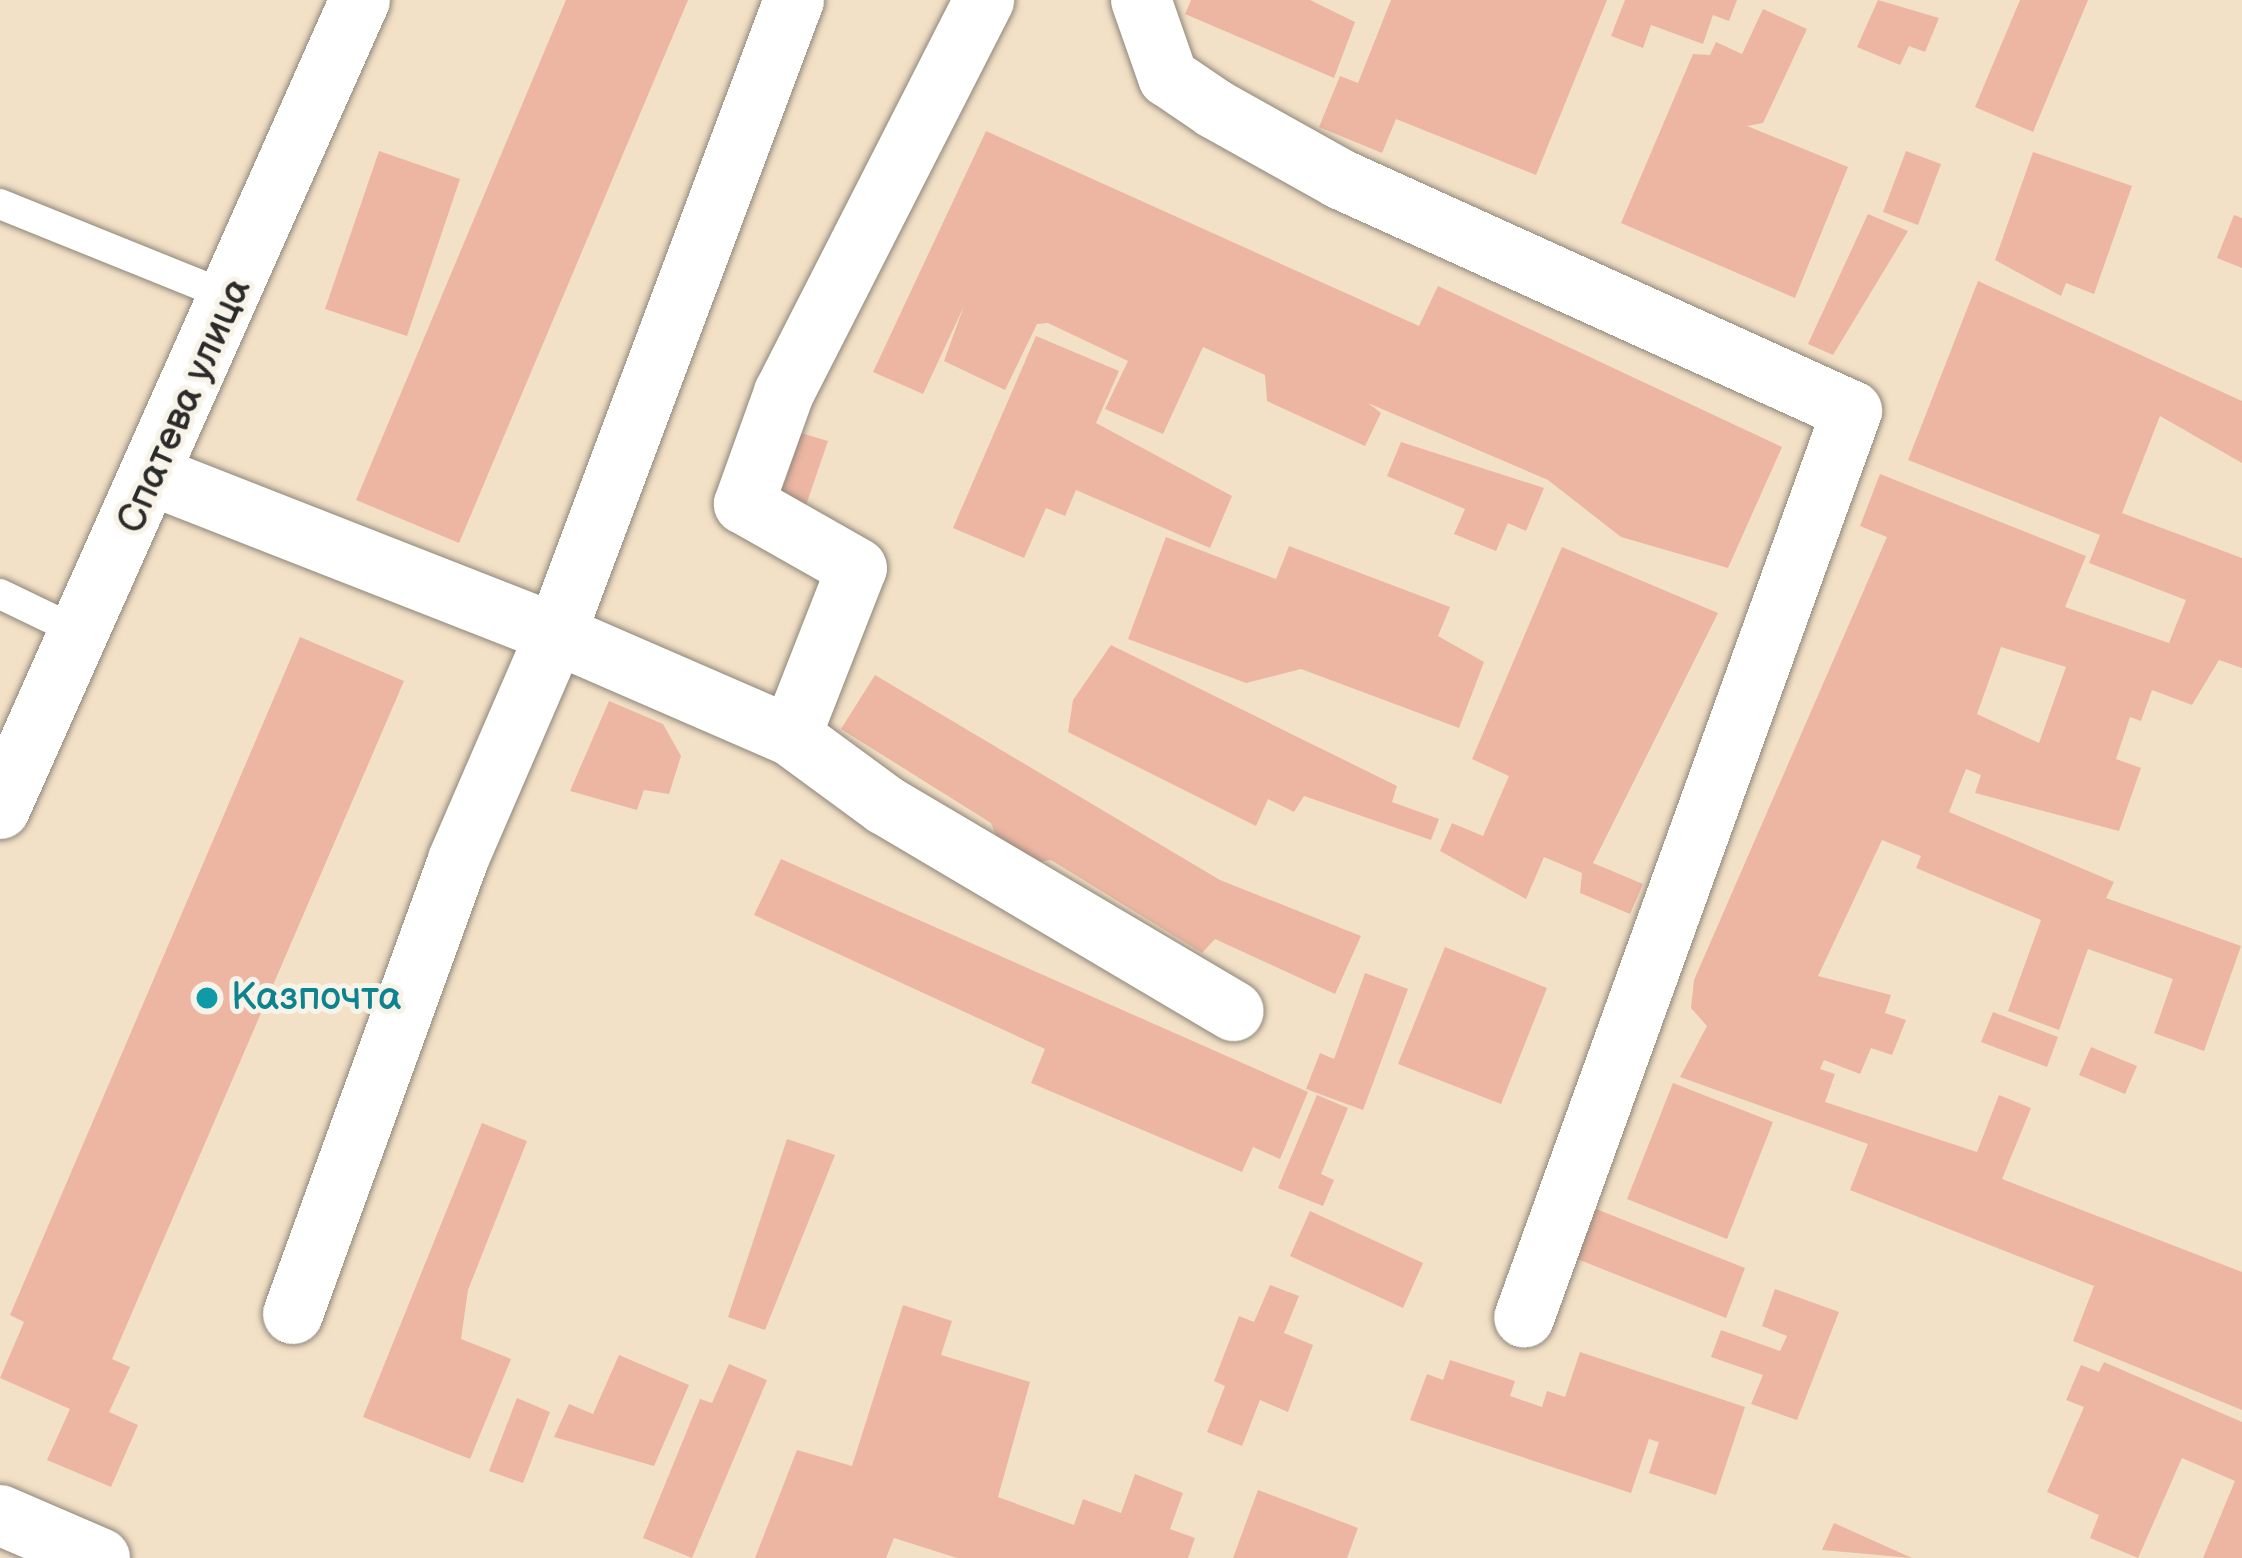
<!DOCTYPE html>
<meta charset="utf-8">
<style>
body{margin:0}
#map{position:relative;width:2242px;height:1558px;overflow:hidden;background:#f3e1c7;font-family:"Balsamiq Sans",sans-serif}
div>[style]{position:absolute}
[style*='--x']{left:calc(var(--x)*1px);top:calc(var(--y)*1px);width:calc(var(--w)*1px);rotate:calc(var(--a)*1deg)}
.building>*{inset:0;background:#ecb6a3}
.roads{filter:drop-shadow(0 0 3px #8f8679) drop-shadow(0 0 3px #8f8679)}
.lane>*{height:30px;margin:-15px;padding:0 15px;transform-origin:15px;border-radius:15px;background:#fff}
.street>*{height:60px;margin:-30px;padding:0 30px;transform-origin:30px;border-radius:30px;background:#fff}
.dots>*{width:33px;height:33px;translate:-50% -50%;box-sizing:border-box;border:6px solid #f7f3e8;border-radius:50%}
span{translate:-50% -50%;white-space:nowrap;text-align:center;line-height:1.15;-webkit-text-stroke:10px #f7f3e8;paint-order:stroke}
.street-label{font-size:39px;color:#2b2b2b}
.culture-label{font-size:39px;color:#0d838f}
.left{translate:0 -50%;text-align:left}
</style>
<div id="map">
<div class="building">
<i style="clip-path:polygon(566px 0,688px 0,459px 543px,356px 500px)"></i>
<i style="clip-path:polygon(1191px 0,1310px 0,1355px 22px,1334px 78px,1185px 14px)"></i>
<i style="clip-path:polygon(1391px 0,1607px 0,1536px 175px,1396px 119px,1382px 153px,1319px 127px,1340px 76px,1358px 83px)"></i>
<i style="clip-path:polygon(1625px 0,1737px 0,1729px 21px,1713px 15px,1703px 44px,1651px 25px,1643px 48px,1611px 36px)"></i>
<i style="clip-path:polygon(1878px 0,1939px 18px,1925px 52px,1909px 46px,1900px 65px,1857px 47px)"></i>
<i style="clip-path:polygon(2020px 0,2088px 0,2033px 132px,1975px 107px)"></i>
<i style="clip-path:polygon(1763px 9px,1807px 29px,1763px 123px,1747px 126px,1848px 167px,1795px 298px,1621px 223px,1693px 54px,1710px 55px,1716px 42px,1742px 54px)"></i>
<i style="clip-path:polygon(986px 131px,1419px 326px,1438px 286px,1782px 447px,1728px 568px,1621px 537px,1548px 480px,1368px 403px,1381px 413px,1365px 446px,1267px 401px,1265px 375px,1203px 347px,1163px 434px,1105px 409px,1128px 361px,1048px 323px,1037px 324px,1005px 390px,944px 361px,964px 306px,923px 394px,873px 372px)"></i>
<i style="clip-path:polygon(379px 151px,460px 179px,407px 336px,325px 309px)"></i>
<i style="clip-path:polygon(1906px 151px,1941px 164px,1918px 225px,1883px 212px)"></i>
<i style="clip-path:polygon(2033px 152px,2132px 186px,2094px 294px,2066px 283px,2061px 296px,1995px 260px)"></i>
<i style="clip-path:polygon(1868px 214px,1908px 231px,1833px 355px,1808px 344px)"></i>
<i style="clip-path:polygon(2234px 215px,2242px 218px,2242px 268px,2217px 258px)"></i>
<i style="clip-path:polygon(evenodd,1978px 281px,2242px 401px,2242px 463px,2160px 416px,2122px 513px,2242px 558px,2242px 668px,2219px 660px,2192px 705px,2152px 690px,2141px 721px,2130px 717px,2116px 759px,2141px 768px,2119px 831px,1975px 793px,1981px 775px,1966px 769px,1949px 812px,2114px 882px,2106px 898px,2241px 946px,2204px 1051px,2154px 1033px,2173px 979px,2088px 949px,2059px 1030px,2008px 1011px,2041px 920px,1916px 868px,1921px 856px,1882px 840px,1818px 976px,1891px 995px,1885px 1013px,1906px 1020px,1892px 1055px,1871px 1048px,1860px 1074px,1824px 1060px,1820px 1069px,1835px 1074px,1825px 1102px,1977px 1152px,1999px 1095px,2031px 1108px,2002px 1179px,2242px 1272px,2242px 1410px,2073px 1341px,2094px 1286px,1850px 1190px,1868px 1144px,1680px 1077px,1707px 1026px,1691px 1008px,1694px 980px,1887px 537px,1860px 526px,1880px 474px,2086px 556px,2065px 607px,2169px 643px,2186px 600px,2089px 563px,2100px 535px,1908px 460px,1978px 281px,2001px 647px,2066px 667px,2039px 743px,1977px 714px,2001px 647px)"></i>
<i style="clip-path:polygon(1036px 336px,1119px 371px,1096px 423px,1232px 496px,1210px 548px,1076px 490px,1065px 516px,1046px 508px,1024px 558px,953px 528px)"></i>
<i style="clip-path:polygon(801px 433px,828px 441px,804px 511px,778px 502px)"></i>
<i style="clip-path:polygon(1401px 442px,1544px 488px,1526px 531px,1508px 523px,1496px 551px,1454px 534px,1465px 509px,1387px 476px)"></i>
<i style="clip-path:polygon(1166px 537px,1276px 579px,1289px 546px,1450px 607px,1438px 636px,1484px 662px,1459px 728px,1301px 669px,1246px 683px,1128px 639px)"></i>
<i style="clip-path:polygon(1562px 547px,1718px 613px,1593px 863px,1643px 884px,1630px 914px,1580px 893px,1582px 873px,1544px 857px,1526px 899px,1440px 851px,1452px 823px,1483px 836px,1509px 776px,1472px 759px)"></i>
<i style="clip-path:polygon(300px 637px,404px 681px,112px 1359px,130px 1367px,109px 1412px,138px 1425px,111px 1487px,47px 1460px,70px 1409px,0 1378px,24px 1322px,10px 1315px)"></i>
<i style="clip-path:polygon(1111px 645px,1397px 786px,1392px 802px,1439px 819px,1431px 840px,1304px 796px,1294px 812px,1268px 799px,1256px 826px,1068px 732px,1073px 700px)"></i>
<i style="clip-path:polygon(875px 675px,1220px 880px,1361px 936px,1335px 994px,1215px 939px,1202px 953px,1051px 860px,1028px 864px,1001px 848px,991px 823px,841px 729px)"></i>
<i style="clip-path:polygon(609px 701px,663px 724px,681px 756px,669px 794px,644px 790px,637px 810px,570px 791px)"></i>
<i style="clip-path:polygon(781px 859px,1308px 1092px,1280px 1159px,1253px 1147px,1242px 1172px,1031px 1083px,1045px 1049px,754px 915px)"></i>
<i style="clip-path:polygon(1445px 947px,1547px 988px,1501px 1104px,1398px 1064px)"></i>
<i style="clip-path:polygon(1365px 973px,1408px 989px,1363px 1110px,1306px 1089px,1320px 1053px,1334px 1059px)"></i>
<i style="clip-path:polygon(1993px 1012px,2058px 1037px,2047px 1067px,1981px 1042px)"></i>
<i style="clip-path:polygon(2091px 1047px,2137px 1066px,2125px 1094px,2079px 1075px)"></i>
<i style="clip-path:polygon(1673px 1083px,1773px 1122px,1727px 1239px,1627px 1199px)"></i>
<i style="clip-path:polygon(1317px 1095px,1348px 1108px,1321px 1174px,1334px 1180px,1323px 1206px,1278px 1188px)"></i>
<i style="clip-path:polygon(482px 1123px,527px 1141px,468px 1290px,461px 1339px,511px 1359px,470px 1459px,363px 1417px)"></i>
<i style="clip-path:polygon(787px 1139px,835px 1155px,765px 1330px,728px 1317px)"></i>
<i style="clip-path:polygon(1596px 1209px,1745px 1268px,1726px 1318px,1577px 1259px)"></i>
<i style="clip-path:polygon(1310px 1211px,1423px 1263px,1403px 1308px,1290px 1256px)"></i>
<i style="clip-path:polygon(1270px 1285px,1299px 1296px,1284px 1333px,1313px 1345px,1288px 1412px,1260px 1400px,1242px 1446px,1207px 1432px,1225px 1386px,1214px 1381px,1239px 1316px,1254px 1322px)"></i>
<i style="clip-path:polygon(1775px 1289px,1839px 1312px,1797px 1420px,1751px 1404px,1763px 1375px,1711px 1357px,1721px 1330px,1780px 1351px,1787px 1336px,1762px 1326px)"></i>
<i style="clip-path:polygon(903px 1305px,952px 1321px,941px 1355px,1030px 1382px,998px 1497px,1074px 1525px,1083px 1499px,1121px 1513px,1135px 1474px,1183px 1493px,1170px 1529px,1195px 1538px,1188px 1558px,957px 1558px,894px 1538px,886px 1558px,755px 1558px,797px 1450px,852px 1466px)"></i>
<i style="clip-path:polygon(1580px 1352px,1745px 1407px,1716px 1495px,1649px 1473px,1659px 1442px,1649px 1439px,1631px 1493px,1410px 1420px,1427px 1374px,1443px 1380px,1450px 1360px,1515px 1381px,1510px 1396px,1542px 1407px,1547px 1391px,1565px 1397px)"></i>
<i style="clip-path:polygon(619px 1355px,689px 1385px,654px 1466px,554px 1437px,569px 1404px,593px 1414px)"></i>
<i style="clip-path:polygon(2104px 1362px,2242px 1422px,2242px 1558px,2203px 1558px,2235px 1481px,2182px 1458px,2138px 1558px,2090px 1538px,2099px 1515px,2047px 1492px,2084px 1407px,2066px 1400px,2081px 1365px,2099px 1372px)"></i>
<i style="clip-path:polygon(729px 1364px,767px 1380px,692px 1558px,643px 1538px,700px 1399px,712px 1403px)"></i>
<i style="clip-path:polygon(517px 1398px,550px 1412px,523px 1483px,489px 1471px)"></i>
<i style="clip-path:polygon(1258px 1490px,1358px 1528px,1347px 1558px,1233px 1558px)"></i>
<i style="clip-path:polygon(1834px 1523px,1912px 1558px,1822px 1550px)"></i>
</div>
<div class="roads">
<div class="lane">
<i style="--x:0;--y:204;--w:253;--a:22"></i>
<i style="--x:0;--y:594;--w:90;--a:25.7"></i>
</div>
<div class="street">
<i style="--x:1141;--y:0;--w:82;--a:70.7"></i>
<i style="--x:1168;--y:77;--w:57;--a:34.2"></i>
<i style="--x:1215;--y:109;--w:143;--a:29.2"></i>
<i style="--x:1340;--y:179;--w:562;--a:24.38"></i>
<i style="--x:1852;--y:411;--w:964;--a:109.88"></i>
<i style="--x:153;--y:476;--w:433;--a:21.4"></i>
<i style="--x:556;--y:634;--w:677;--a:-69.42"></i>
<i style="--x:791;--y:736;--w:117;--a:36.3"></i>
<i style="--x:885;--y:805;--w:405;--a:30.6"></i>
<i style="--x:0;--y:809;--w:885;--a:-66.01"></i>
<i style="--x:293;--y:1314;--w:483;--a:-70"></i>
<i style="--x:458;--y:860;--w:246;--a:-66.6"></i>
<i style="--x:556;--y:634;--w:256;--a:23.5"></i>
<i style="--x:791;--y:736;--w:180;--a:-68.6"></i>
<i style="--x:857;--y:568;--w:130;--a:-150.5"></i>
<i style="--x:744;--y:504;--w:118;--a:-70.2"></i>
<i style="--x:784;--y:393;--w:441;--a:-63"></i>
<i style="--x:0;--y:1515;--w:109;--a:23.3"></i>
</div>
</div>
<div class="dots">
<i style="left:207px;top:998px;background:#0f9aa8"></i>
</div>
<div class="street-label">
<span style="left:185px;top:406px;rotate:-66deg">Спатева улица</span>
</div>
<div class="culture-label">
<span class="left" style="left:231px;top:998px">Казпочта</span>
</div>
</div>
